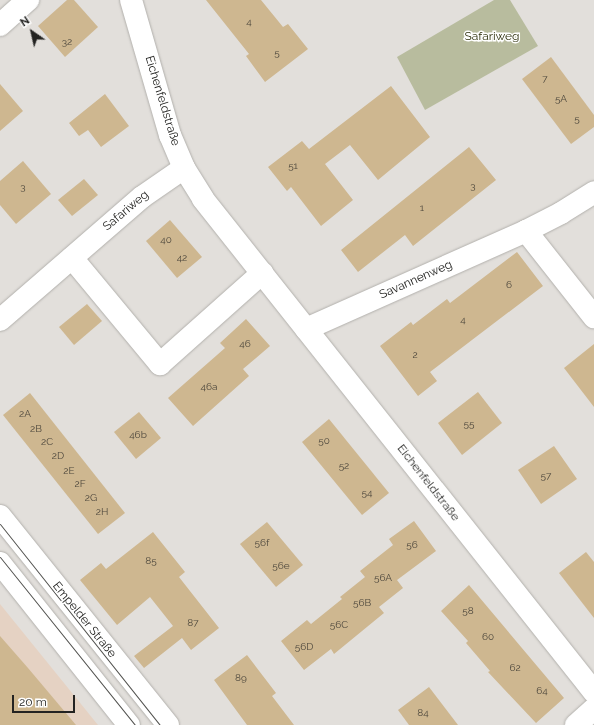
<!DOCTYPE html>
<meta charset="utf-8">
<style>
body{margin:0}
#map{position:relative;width:594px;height:725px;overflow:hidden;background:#e2dfdb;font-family:Raleway,sans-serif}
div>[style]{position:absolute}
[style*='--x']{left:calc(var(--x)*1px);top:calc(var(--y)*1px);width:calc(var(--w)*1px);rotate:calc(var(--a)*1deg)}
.commercial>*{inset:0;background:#e5d2c3}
.green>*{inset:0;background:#b8bc9e}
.building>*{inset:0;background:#ceb790}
.roads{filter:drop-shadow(0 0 1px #b2b0ac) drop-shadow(0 0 1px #b2b0ac)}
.street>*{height:22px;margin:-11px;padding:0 11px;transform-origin:11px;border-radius:11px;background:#fff}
.secondary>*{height:22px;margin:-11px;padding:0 11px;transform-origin:11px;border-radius:11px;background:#fff}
.tram>*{height:1px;margin:-0.5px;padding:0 0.5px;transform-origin:0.5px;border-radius:0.5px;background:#535350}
span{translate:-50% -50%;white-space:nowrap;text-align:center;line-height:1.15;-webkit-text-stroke:3px #fff;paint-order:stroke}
.number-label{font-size:10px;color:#4e483d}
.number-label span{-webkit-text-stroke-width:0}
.park-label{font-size:12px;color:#2d2f0c}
.street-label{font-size:12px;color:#232321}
.north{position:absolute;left:12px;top:12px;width:40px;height:40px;-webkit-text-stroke:3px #fff;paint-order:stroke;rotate:326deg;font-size:11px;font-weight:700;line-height:16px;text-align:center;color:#232321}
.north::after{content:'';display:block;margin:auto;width:14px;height:18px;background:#232321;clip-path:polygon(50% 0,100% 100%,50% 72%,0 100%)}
.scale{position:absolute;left:12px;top:695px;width:63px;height:18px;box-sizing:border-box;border:2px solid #232321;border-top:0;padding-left:5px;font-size:12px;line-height:14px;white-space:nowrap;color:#232321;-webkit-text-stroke:3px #fff;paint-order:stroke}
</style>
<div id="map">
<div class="commercial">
<i style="clip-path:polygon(0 604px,98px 725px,0 725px)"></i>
</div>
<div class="green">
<i style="clip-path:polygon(494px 0,510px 0,538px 46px,425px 110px,397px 57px)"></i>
</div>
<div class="building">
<i style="clip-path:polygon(67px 0,74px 0,98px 27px,65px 57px,38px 26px)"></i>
<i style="clip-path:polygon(206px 0,261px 0,283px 27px,288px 24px,308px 49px,265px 82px,246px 56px,249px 54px)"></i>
<i style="clip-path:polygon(551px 57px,594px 115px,594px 127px,571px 144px,522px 79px)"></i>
<i style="clip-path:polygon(0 84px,23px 111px,0 131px)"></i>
<i style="clip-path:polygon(391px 86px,430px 137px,378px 180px,350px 145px,325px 164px,353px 200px,321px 226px,291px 187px,287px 191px,268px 167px,302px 141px,309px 149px)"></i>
<i style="clip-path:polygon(105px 94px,129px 126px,101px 147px,88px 130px,79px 136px,69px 123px)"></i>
<i style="clip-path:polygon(469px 147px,496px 180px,413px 246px,405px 235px,358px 272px,341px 250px)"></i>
<i style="clip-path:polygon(23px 161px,51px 194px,16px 224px,0 205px,0 181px)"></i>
<i style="clip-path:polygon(84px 179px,98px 195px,72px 216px,58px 200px)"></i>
<i style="clip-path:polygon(170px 220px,202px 257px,177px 278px,146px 241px)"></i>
<i style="clip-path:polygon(517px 252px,543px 286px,430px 372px,437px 381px,418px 396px,380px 346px,411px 322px,413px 325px,447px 299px,450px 303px)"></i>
<i style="clip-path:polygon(87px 304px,102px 321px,74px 345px,59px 327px)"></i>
<i style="clip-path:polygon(246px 319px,270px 346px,243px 369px,249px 376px,193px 426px,168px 398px,225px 348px,220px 343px)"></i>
<i style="clip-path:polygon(594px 344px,594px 407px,564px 368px)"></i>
<i style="clip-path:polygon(478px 392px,502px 423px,462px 455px,438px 423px)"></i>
<i style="clip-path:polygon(30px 393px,125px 513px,98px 534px,3px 415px)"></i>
<i style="clip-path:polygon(139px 412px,161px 438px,136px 459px,114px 432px)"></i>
<i style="clip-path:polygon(329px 419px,389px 493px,362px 515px,302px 442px)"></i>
<i style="clip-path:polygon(554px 446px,577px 479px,541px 504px,518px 470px)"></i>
<i style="clip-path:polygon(414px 521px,436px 551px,397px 580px,403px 588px,379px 607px,384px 613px,334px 654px,331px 649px,304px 670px,281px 641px,307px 620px,311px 624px,342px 599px,340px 597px,365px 577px,360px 571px,393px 545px,389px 539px)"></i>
<i style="clip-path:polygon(267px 522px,303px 565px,276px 587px,240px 544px)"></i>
<i style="clip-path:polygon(153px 532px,185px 572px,179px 577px,219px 628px,191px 650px,182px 638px,144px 668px,134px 656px,173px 626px,150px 597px,117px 625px,80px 580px,101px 563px,106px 569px)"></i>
<i style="clip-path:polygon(586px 552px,594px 562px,594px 618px,559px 573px)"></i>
<i style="clip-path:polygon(469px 585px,564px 698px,536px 723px,488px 672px,490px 671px,466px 643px,468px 641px,441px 611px)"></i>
<i style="clip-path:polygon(0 636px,28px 668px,76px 725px,0 725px)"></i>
<i style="clip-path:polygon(247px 655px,276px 693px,272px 696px,294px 725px,247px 725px,214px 680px)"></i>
<i style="clip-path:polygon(429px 687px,458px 725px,409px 725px,398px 710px)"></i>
</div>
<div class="roads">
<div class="street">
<i style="--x:131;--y:0;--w:141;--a:73.9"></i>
<i style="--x:170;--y:135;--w:36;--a:67"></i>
<i style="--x:184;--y:168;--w:36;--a:58"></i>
<i style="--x:203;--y:199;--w:629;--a:51.58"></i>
<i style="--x:0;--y:25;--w:38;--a:-42"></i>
<i style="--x:526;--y:231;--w:110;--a:51.7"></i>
<i style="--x:72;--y:258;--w:138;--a:50.3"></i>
<i style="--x:160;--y:364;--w:137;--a:-41.7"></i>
<i style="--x:0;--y:320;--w:188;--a:-40.9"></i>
<i style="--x:142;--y:197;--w:51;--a:-34.6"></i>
<i style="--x:306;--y:329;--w:241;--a:-24"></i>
<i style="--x:526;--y:231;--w:39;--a:-27"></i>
<i style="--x:561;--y:213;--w:39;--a:-32"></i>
<i style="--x:576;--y:725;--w:24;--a:-42"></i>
</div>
<div class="secondary">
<i style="--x:0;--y:516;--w:268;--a:51.2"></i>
<i style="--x:0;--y:563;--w:207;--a:51.5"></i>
</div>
</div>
<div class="tram">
<i style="--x:0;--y:524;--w:257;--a:51.5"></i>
<i style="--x:0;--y:557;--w:216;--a:51.2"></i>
</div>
<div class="number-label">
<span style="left:249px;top:22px">4</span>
<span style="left:67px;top:42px">32</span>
<span style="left:277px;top:53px">5</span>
<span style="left:545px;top:79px">7</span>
<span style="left:561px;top:99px">5A</span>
<span style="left:577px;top:119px">5</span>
<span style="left:293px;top:166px">51</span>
<span style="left:473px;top:186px">3</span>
<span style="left:23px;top:187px">3</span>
<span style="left:422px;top:208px">1</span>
<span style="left:166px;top:240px">40</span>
<span style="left:182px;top:258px">42</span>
<span style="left:509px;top:285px">6</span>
<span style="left:463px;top:320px">4</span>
<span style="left:245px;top:344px">46</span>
<span style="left:415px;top:355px">2</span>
<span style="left:209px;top:387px">46a</span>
<span style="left:25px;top:414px">2A</span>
<span style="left:469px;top:424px">55</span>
<span style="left:36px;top:429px">2B</span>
<span style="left:138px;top:435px">46b</span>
<span style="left:324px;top:441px">50</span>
<span style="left:47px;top:442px">2C</span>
<span style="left:58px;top:456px">2D</span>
<span style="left:344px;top:466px">52</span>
<span style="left:69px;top:471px">2E</span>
<span style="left:546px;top:476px">57</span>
<span style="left:80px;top:484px">2F</span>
<span style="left:367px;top:493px">54</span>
<span style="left:91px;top:498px">2G</span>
<span style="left:102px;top:512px">2H</span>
<span style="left:262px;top:543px">56f</span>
<span style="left:412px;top:545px">56</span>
<span style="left:151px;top:561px">85</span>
<span style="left:281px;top:566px">56e</span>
<span style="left:383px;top:578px">56A</span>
<span style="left:362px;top:603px">56B</span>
<span style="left:468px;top:611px">58</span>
<span style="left:193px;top:623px">87</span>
<span style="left:339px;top:625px">56C</span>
<span style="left:488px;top:637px">60</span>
<span style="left:304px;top:647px">56D</span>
<span style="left:515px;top:668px">62</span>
<span style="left:241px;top:678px">89</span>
<span style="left:542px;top:691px">64</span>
<span style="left:423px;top:713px">84</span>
</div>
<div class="park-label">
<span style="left:492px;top:37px">Safariweg</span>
</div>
<div class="street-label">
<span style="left:162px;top:101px;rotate:73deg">Eichenfeldstraße</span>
<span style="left:126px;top:211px;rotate:-40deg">Safariweg</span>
<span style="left:416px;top:280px;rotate:-24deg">Savannenweg</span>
<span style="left:428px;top:483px;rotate:52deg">Eichenfeldstraße</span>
<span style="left:84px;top:620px;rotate:51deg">Empelder Straße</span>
</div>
<div class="north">N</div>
<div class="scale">20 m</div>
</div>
